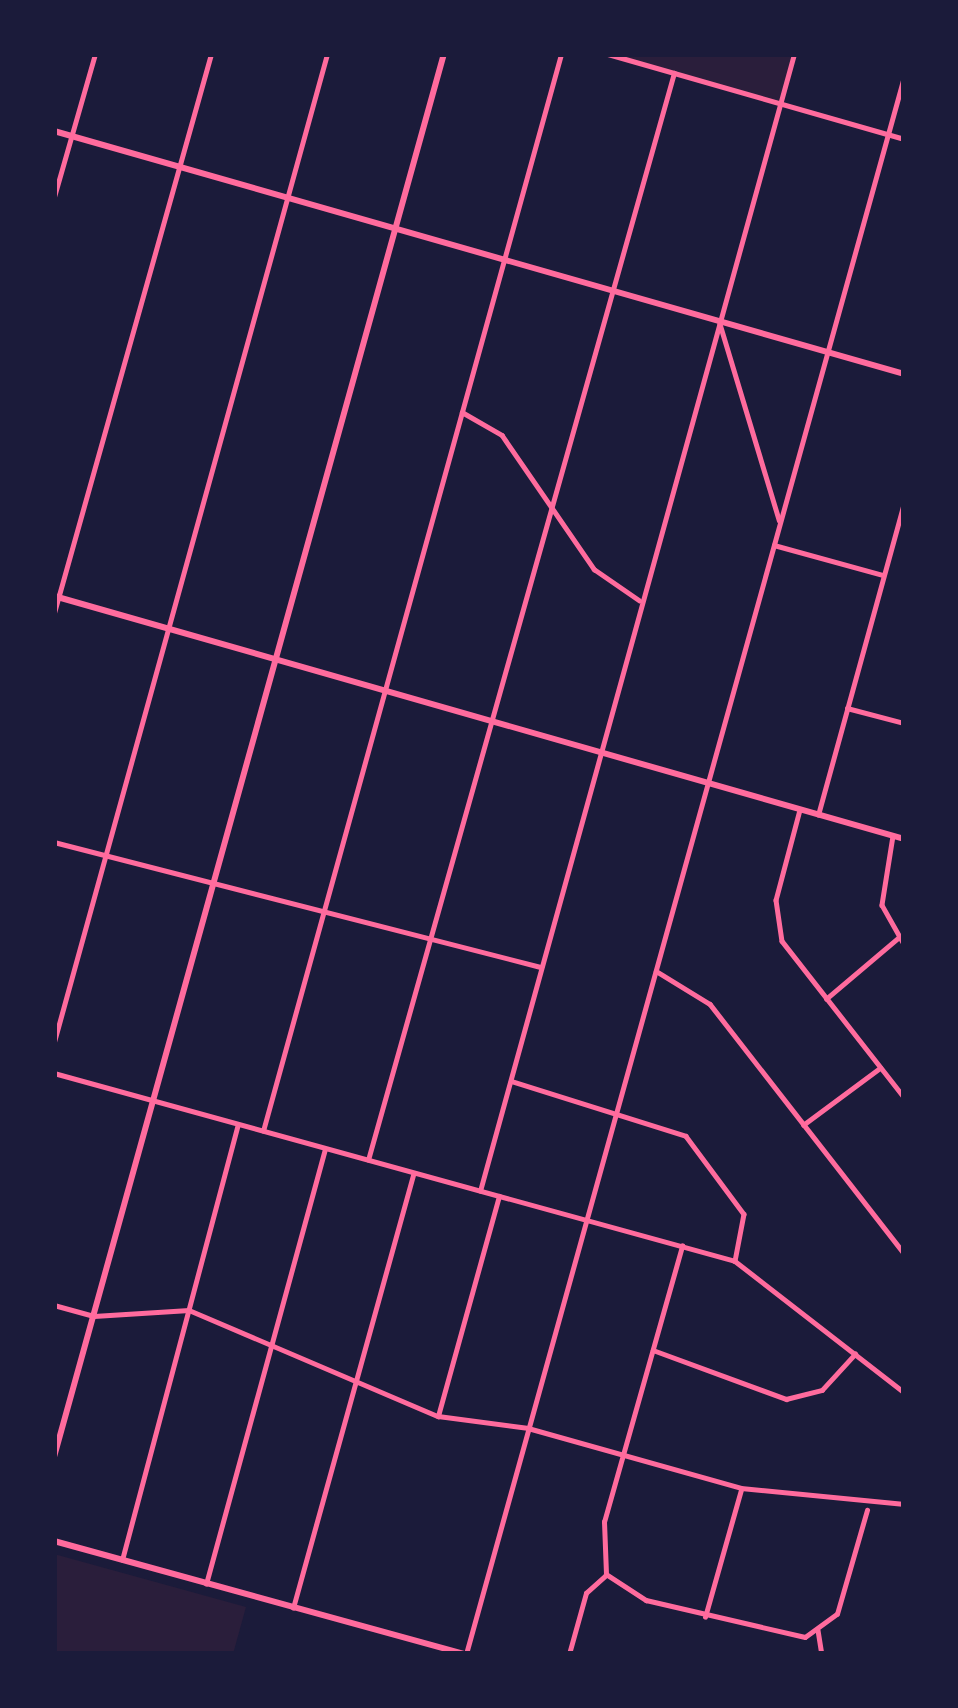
<!DOCTYPE html>
<style>
body{margin:0}
#map{position:relative;width:958px;height:1708px;overflow:hidden;background:#1b1b3a;font-family:"IBM Plex Serif",serif}
div>[style]{position:absolute}
[style*='--x']{left:calc(var(--x)*1px);top:calc(var(--y)*1px);width:calc(var(--w)*1px);rotate:calc(var(--a)*1deg)}
.green>*{inset:0;background:#2a1e3b}
.minor>*{height:4.5px;margin:-2.25px;padding:0 2.25px;transform-origin:2.25px;border-radius:2.25px;background:#ff6b9d}
.tertiary>*{height:6px;margin:-3px;padding:0 3px;transform-origin:3px;border-radius:3px;background:#ff6b9d}
.secondary>*{height:6px;margin:-3px;padding:0 3px;transform-origin:3px;border-radius:3px;background:#ff6b9d}
span{translate:-50% -50%;white-space:nowrap;text-align:center;line-height:1.15;-webkit-text-stroke:12px #1b1b3a;paint-order:stroke}
.frame{position:absolute;inset:0;border:57px solid #1b1b3a;pointer-events:none}
</style>
<div id="map">
<div class="green">
<i style="clip-path:polygon(608px 54px,794px 54px,780px 104px)"></i>
<i style="clip-path:polygon(54px 1554px,246px 1607px,233px 1654px,54px 1654px)"></i>
</div>
<div class="minor">
<i style="--x:608;--y:54;--w:308;--a:16"></i>
<i style="--x:54;--y:197;--w:149;--a:-74"></i>
<i style="--x:720;--y:324;--w:205;--a:73.2"></i>
<i style="--x:462;--y:412;--w:46;--a:29.9"></i>
<i style="--x:502;--y:435;--w:163;--a:55.5"></i>
<i style="--x:594;--y:569;--w:55;--a:34.6"></i>
<i style="--x:774;--y:545;--w:113;--a:15.4"></i>
<i style="--x:54;--y:613;--w:581;--a:-74.31"></i>
<i style="--x:847;--y:708;--w:59;--a:14.7"></i>
<i style="--x:800;--y:810;--w:93;--a:104.9"></i>
<i style="--x:776;--y:900;--w:41;--a:81.7"></i>
<i style="--x:782;--y:941;--w:198;--a:52"></i>
<i style="--x:818;--y:815;--w:325;--a:-74.6"></i>
<i style="--x:893;--y:836;--w:70;--a:99.1"></i>
<i style="--x:882;--y:905;--w:45;--a:60.6"></i>
<i style="--x:54;--y:842;--w:503;--a:14.4"></i>
<i style="--x:656;--y:971;--w:63;--a:31.4"></i>
<i style="--x:710;--y:1004;--w:316;--a:52.1"></i>
<i style="--x:826;--y:999;--w:94;--a:-40.3"></i>
<i style="--x:54;--y:1042;--w:1025;--a:-74.55"></i>
<i style="--x:54;--y:1073;--w:706;--a:15.43"></i>
<i style="--x:735;--y:1261;--w:214;--a:37.8"></i>
<i style="--x:511;--y:1081;--w:183;--a:17.4"></i>
<i style="--x:686;--y:1136;--w:97;--a:53.4"></i>
<i style="--x:744;--y:1214;--w:48;--a:100.8"></i>
<i style="--x:803;--y:1125;--w:96;--a:-36.5"></i>
<i style="--x:263;--y:1131;--w:1117;--a:-74.53"></i>
<i style="--x:368;--y:1160;--w:1129;--a:-74.28"></i>
<i style="--x:480;--y:1191;--w:1180;--a:-74.56"></i>
<i style="--x:54;--y:1305;--w:41;--a:15.4"></i>
<i style="--x:94;--y:1316;--w:95;--a:-3.6"></i>
<i style="--x:189;--y:1310;--w:271;--a:23.1"></i>
<i style="--x:438;--y:1416;--w:91;--a:7.6"></i>
<i style="--x:528;--y:1428;--w:221;--a:15.7"></i>
<i style="--x:741;--y:1488;--w:164;--a:5.6"></i>
<i style="--x:653;--y:1350;--w:142;--a:20.2"></i>
<i style="--x:786;--y:1399;--w:37;--a:-14"></i>
<i style="--x:822;--y:1390;--w:49;--a:-47.5"></i>
<i style="--x:438;--y:1416;--w:228;--a:-74.5"></i>
<i style="--x:122;--y:1560;--w:450;--a:-75.1"></i>
<i style="--x:606;--y:1574;--w:48;--a:33"></i>
<i style="--x:646;--y:1600;--w:163;--a:13.1"></i>
<i style="--x:805;--y:1637;--w:39;--a:-36"></i>
<i style="--x:837;--y:1614;--w:108;--a:-73.9"></i>
<i style="--x:606;--y:1574;--w:52;--a:-92.2"></i>
<i style="--x:604;--y:1522;--w:287;--a:-74.2"></i>
<i style="--x:206;--y:1584;--w:450;--a:-74.7"></i>
<i style="--x:293;--y:1608;--w:450;--a:-74.5"></i>
<i style="--x:705;--y:1617;--w:132;--a:-74.2"></i>
<i style="--x:818;--y:1630;--w:24;--a:81"></i>
<i style="--x:466;--y:1654;--w:1637;--a:-74.48"></i>
<i style="--x:569;--y:1654;--w:63;--a:-74.4"></i>
<i style="--x:586;--y:1593;--w:27;--a:-42"></i>
</div>
<div class="tertiary">
<i style="--x:54;--y:131;--w:884;--a:15.95"></i>
<i style="--x:54;--y:596;--w:884;--a:15.95"></i>
<i style="--x:54;--y:1457;--w:1456;--a:-74.47"></i>
</div>
<div class="secondary">
<i style="--x:54;--y:1541;--w:425;--a:15.4"></i>
</div>
<div class="frame"></div>
</div>
